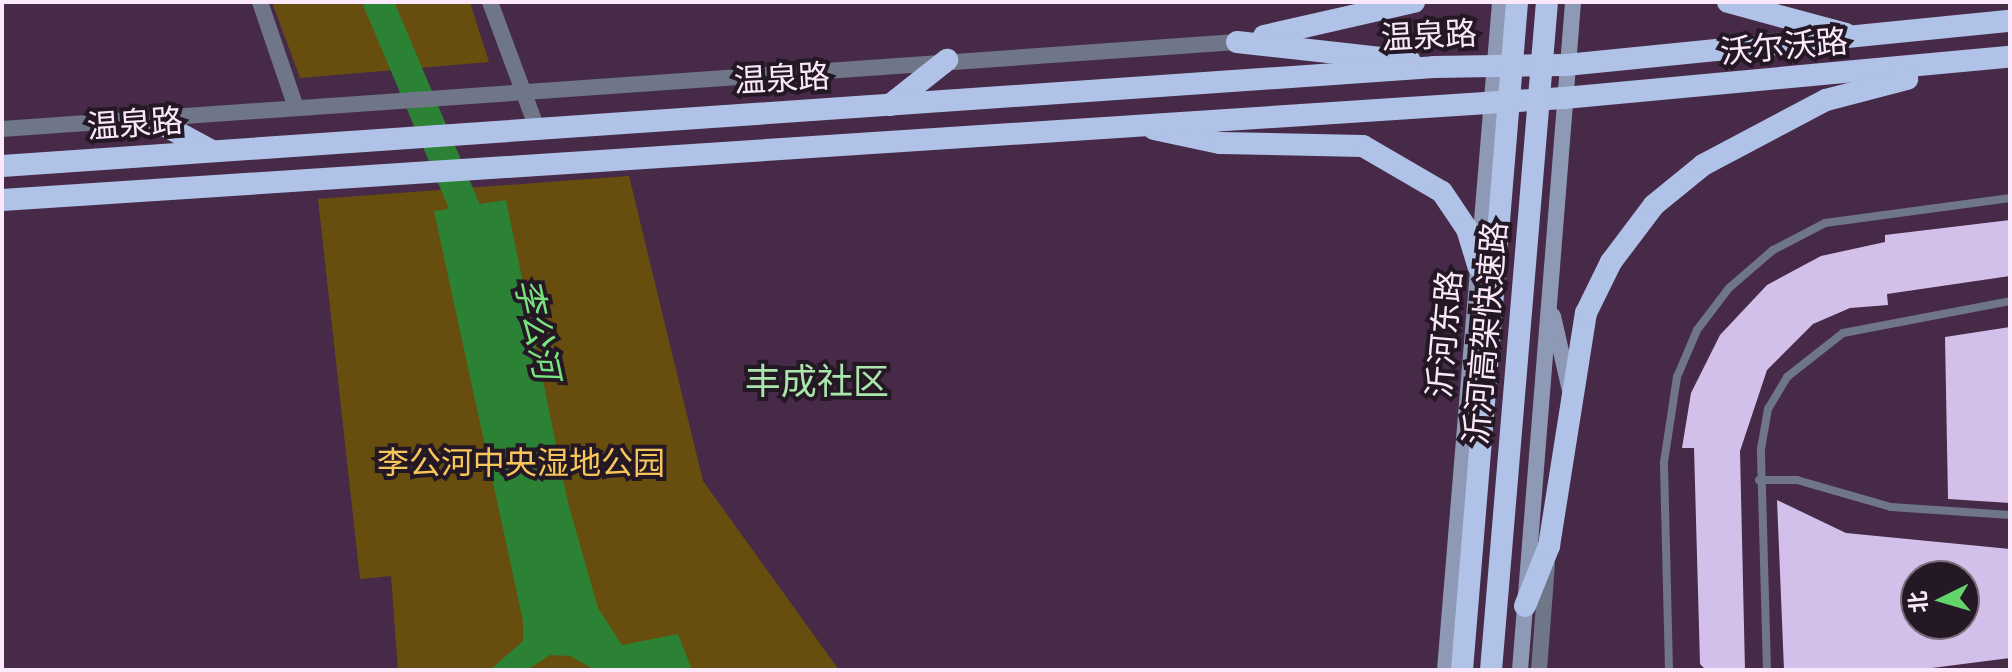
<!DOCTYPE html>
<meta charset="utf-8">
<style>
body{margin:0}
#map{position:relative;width:2012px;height:672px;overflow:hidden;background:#462a47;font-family:Jost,"Noto Sans SC",sans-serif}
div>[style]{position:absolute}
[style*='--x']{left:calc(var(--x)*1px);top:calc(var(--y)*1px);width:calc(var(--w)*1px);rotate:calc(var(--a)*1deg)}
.green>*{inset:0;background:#674e0f}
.water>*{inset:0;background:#2c8234}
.river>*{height:30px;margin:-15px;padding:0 15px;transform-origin:15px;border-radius:15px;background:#2c8234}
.building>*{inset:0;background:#d2c0ea}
.service>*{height:8px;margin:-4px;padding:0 4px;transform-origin:4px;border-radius:4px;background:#6e7687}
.minor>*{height:16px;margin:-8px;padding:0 8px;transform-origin:8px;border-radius:8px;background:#6e7687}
.tertiary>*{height:16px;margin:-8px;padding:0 8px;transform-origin:8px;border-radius:8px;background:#6e7687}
.secondary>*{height:16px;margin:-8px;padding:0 8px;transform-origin:8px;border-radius:8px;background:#8e9ab5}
.trunk>*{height:22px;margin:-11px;padding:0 11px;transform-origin:11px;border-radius:11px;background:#b0c2e8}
.trunk-bridge>*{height:22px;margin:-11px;padding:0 11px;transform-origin:11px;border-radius:11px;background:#b0c2e8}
span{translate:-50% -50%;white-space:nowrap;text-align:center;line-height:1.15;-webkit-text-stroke:8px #251825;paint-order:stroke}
.street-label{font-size:32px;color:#fbe9fb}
.park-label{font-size:32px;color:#f7c65a}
.water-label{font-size:34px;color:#79e37e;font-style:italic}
.quarter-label{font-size:36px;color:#aae5ab}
.frame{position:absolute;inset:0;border:4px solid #fbe9fb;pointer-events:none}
.north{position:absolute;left:1900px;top:560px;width:80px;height:80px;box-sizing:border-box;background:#251825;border:2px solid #7b6c7b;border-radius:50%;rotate:265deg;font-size:22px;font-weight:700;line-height:32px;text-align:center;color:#fbe9fb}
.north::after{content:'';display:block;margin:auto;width:28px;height:36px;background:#62d469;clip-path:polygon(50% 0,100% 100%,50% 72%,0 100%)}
</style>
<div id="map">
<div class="green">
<i style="clip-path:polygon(272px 2px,470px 2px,489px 62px,300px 78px)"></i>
<i style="clip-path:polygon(629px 176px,703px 481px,839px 670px,398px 670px,391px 576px,360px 579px,318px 199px)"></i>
</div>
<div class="water">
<i style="clip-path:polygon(506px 200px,568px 503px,598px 608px,622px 645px,678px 634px,692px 670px,595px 670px,570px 656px,550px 655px,527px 670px,490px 670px,523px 641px,523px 621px,434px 211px)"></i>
</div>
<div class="river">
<i style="--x:378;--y:2;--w:262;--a:67.1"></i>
</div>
<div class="building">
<i style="clip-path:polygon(2010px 220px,2010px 276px,1887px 294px,1888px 305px,1850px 308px,1813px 324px,1767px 370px,1740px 451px,1745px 670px,1706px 670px,1700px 664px,1694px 448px,1682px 448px,1691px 393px,1720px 335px,1767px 285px,1821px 256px,1885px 242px,1885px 235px)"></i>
<i style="clip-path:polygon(2010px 327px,2010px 503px,1948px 499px,1945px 337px)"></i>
<i style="clip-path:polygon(evenodd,1777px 500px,1846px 533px,2010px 549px,2010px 658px,1916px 670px,1784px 670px,1777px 500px,1916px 576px,1964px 576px,1964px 624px,1916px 624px,1916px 576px)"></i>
</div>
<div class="service">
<i style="--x:1759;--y:480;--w:38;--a:0"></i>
<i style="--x:1797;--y:480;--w:98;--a:16"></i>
<i style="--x:1891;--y:507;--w:119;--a:3.8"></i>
<i style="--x:1669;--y:670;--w:208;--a:-91.4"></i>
<i style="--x:1664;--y:462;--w:86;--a:-81.3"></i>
<i style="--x:1677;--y:377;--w:51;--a:-66.9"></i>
<i style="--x:1697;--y:330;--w:53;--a:-52.7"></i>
<i style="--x:1729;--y:288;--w:58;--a:-40.8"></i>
<i style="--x:1773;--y:250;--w:59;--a:-27.4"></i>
<i style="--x:1825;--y:223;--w:187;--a:-7.7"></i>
<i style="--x:1767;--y:670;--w:221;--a:-91.6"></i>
<i style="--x:1761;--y:449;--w:41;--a:-80.1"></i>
<i style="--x:1768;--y:409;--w:37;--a:-59"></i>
<i style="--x:1787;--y:377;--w:71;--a:-38.2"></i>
<i style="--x:1843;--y:333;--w:170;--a:-10.8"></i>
</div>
<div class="minor">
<i style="--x:260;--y:2;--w:109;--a:71.2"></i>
<i style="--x:490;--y:2;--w:132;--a:69.6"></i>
</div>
<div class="tertiary">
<i style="--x:2;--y:129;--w:1238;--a:-4.03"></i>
<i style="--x:1539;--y:670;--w:106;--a:-85.7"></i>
</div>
<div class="secondary">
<i style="--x:1553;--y:316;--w:77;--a:77.2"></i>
<i style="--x:1445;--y:670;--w:670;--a:-85.29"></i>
<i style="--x:1520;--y:670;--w:670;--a:-85.46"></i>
</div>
<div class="trunk">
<i style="--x:1728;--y:2;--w:122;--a:15.2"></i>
<i style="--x:1264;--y:36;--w:154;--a:-12.8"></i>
<i style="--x:1237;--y:42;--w:174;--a:6.3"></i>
<i style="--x:890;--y:105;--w:73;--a:-38.3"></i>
<i style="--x:151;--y:118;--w:67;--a:28.5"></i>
<i style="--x:1154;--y:129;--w:67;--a:12"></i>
<i style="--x:1220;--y:143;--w:143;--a:1.2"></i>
<i style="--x:1363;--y:146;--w:91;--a:30.2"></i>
<i style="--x:1442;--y:192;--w:45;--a:56"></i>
<i style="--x:1467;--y:229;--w:39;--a:73"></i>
<i style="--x:2;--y:166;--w:1435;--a:-3.95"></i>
<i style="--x:1434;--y:67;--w:132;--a:-0.9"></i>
<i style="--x:1566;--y:65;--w:446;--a:-5.7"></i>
<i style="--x:2;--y:200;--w:1565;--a:-3.74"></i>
<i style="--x:1564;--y:98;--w:448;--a:-5.3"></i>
<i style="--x:1525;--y:606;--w:65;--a:-68.2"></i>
<i style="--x:1549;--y:546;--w:236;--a:-81"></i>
<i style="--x:1586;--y:313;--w:57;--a:-63.9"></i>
<i style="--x:1611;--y:262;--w:71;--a:-53"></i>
<i style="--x:1654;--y:205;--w:63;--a:-39.2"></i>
<i style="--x:1703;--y:165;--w:139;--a:-27.9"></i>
<i style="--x:1826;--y:100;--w:84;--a:-14.5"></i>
</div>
<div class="trunk-bridge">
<i style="--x:1462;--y:670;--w:670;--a:-85.29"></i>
<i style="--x:1491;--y:670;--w:670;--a:-85.21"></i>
</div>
<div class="street-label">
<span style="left:1429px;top:36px;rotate:-3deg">温泉路</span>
<span style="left:1784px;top:47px;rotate:-5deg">沃尔沃路</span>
<span style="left:782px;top:79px;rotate:-3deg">温泉路</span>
<span style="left:135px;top:124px;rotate:-4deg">温泉路</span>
<span style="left:1486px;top:333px;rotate:-85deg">沂河高架快速路</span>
<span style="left:1445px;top:334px;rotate:-85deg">沂河东路</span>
</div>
<div class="park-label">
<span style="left:521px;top:463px">李公河中央湿地公园</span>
</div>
<div class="water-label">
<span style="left:537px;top:329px;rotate:78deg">李公河</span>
</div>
<div class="quarter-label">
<span style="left:817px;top:382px">丰成社区</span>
</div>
<div class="frame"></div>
<div class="north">北</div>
</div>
